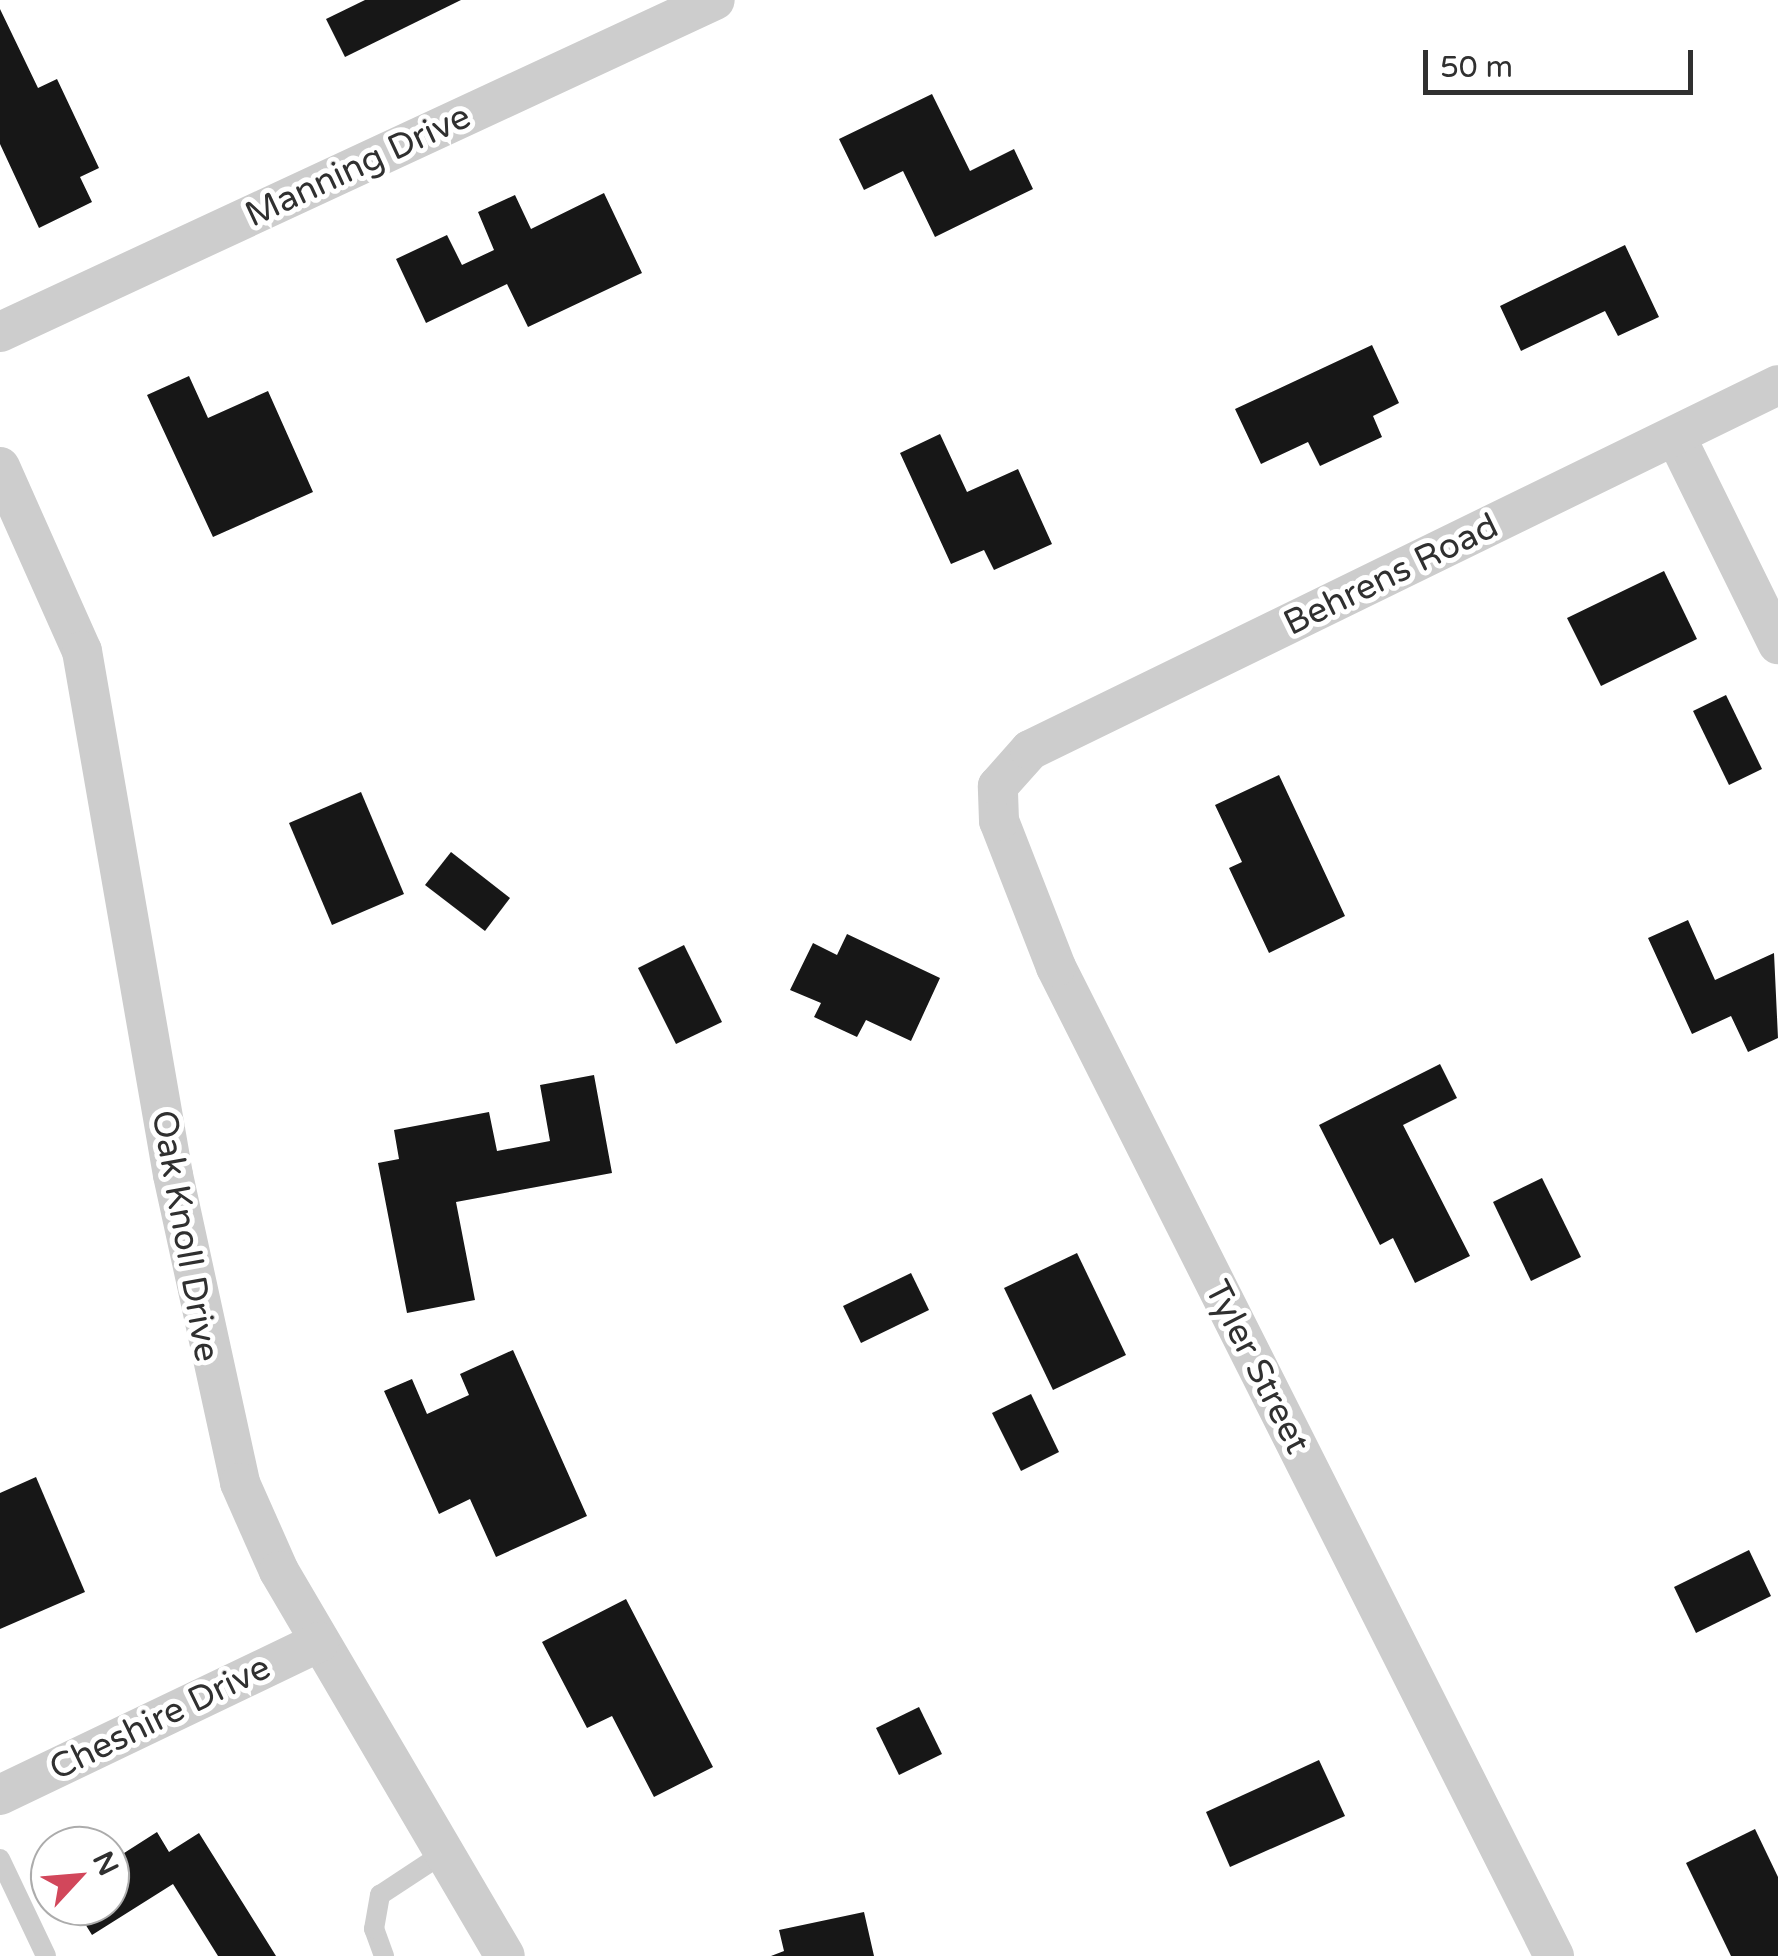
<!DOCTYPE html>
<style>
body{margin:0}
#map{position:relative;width:1778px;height:1956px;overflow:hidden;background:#fff;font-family:"Varela Round",sans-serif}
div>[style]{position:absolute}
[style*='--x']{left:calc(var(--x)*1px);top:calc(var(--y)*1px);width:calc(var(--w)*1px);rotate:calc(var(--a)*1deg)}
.building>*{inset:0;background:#171717}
.lane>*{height:20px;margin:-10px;padding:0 10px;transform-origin:10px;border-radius:10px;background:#cdcdcd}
.street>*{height:40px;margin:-20px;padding:0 20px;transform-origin:20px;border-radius:20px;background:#cdcdcd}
span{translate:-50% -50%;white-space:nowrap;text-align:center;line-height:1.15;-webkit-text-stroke:10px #fff;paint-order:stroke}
.street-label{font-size:35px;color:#303030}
.north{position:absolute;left:30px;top:1826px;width:100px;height:100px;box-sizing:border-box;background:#fff;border:2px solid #acacac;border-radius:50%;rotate:64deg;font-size:28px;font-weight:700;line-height:40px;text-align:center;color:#303030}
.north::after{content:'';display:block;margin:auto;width:35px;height:45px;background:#d2475b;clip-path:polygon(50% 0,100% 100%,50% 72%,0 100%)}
.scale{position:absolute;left:1423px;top:50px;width:270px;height:45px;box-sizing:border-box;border:5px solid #303030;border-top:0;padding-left:12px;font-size:30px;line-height:35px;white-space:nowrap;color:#303030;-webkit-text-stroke:8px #fff;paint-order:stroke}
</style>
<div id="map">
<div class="building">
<i style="clip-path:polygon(365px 0,461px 0,345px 57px,326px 19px)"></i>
<i style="clip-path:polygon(0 9px,38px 88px,57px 79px,99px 168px,80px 177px,92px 202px,39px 228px,0 144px)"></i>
<i style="clip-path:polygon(932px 94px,970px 171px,1014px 149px,1033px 189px,935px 237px,903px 171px,864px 190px,839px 139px)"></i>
<i style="clip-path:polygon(604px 193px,642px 273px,528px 327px,507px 284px,426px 323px,396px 259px,447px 235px,462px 265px,494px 250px,478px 212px,515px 195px,531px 229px)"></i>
<i style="clip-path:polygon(1625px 245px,1659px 317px,1618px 336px,1605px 311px,1521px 351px,1500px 306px)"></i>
<i style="clip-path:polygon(1372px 345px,1399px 403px,1373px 416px,1382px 437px,1320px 466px,1308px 442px,1261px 464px,1235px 409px)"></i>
<i style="clip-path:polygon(189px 376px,208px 418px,268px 391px,313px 492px,213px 537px,147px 395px)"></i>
<i style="clip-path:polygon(940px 434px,967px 492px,1018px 469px,1052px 544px,994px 570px,984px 550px,951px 564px,900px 453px)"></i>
<i style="clip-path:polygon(1664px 571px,1697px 639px,1601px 686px,1567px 618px)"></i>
<i style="clip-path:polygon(1726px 695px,1762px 769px,1729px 785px,1693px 711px)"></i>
<i style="clip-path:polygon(1279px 775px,1345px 916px,1269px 953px,1229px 868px,1242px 862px,1215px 805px)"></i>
<i style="clip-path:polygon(361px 792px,404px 894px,332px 925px,289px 823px)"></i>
<i style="clip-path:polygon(451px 852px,510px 898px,485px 931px,425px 885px)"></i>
<i style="clip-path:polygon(1688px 920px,1715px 980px,1774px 953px,1778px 1038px,1748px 1052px,1731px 1016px,1692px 1034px,1648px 938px)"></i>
<i style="clip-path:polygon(847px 934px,940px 978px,911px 1041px,866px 1020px,857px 1037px,814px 1017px,821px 1003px,790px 990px,813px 943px,837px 955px)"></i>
<i style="clip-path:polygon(684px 945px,722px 1022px,676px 1044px,638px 968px)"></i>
<i style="clip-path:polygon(1440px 1064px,1457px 1098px,1403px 1125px,1470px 1256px,1415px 1283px,1393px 1238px,1380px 1245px,1319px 1125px)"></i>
<i style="clip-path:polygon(594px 1075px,612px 1173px,456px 1202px,475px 1300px,407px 1313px,378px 1163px,399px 1159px,394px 1130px,489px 1112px,497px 1151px,550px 1141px,540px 1085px)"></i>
<i style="clip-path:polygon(1542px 1178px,1581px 1257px,1531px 1281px,1493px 1202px)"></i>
<i style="clip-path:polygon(1077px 1253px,1126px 1355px,1053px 1390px,1004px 1288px)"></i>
<i style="clip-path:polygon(911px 1273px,929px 1310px,861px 1343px,843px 1306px)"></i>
<i style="clip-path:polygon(513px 1350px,587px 1516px,496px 1557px,470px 1499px,439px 1514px,384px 1391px,412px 1379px,427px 1414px,469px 1395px,460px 1374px)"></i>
<i style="clip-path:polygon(1031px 1394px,1059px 1452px,1021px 1471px,992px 1413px)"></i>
<i style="clip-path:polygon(36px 1477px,85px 1592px,0 1629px,0 1493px)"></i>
<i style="clip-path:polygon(1749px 1550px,1771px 1596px,1696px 1633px,1674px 1587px)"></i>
<i style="clip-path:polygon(626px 1599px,713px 1767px,654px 1797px,612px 1716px,587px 1728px,542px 1642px)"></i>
<i style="clip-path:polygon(919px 1707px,942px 1754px,899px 1775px,876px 1728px)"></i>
<i style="clip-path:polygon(1319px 1760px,1345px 1816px,1230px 1867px,1206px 1812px)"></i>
<i style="clip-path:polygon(1755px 1829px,1778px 1877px,1778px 1956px,1731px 1956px,1686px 1863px)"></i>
<i style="clip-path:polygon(157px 1832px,169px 1852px,199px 1833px,276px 1956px,218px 1956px,173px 1884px,92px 1935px,74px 1906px,110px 1906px,110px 1862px)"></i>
<i style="clip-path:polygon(864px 1912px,874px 1956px,771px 1956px,784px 1951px,779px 1930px)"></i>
</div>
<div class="lane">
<i style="--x:0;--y:1859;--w:107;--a:64.6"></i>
<i style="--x:384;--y:1956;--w:29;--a:-110"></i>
<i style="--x:374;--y:1929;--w:35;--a:-80"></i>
<i style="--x:380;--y:1895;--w:77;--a:-33.3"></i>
</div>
<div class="street">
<i style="--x:0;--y:332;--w:788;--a:-24.91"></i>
<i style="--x:1676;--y:437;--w:231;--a:63.8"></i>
<i style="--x:0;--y:467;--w:201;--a:66"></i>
<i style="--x:82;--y:651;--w:532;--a:80.15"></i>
<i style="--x:173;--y:1175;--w:315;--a:77.7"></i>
<i style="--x:240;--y:1483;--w:96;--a:66.1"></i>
<i style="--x:279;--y:1571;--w:446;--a:59.6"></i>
<i style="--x:0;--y:1795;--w:354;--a:-25.6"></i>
<i style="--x:1554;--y:1956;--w:1107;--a:-116.73"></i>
<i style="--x:1056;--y:967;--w:157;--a:-111.3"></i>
<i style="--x:999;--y:821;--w:35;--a:-92"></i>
<i style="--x:998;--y:786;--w:48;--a:-48.4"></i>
<i style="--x:1030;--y:750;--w:832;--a:-26.01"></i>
</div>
<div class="street-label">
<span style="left:358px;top:166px;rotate:-25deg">Manning Drive</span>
<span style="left:1391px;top:575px;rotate:-26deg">Behrens Road</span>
<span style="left:185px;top:1236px;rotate:80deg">Oak Knoll Drive</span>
<span style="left:1257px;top:1367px;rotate:63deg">Tyler Street</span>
<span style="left:160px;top:1718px;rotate:-26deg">Cheshire Drive</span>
</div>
<div class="north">N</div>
<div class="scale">50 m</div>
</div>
